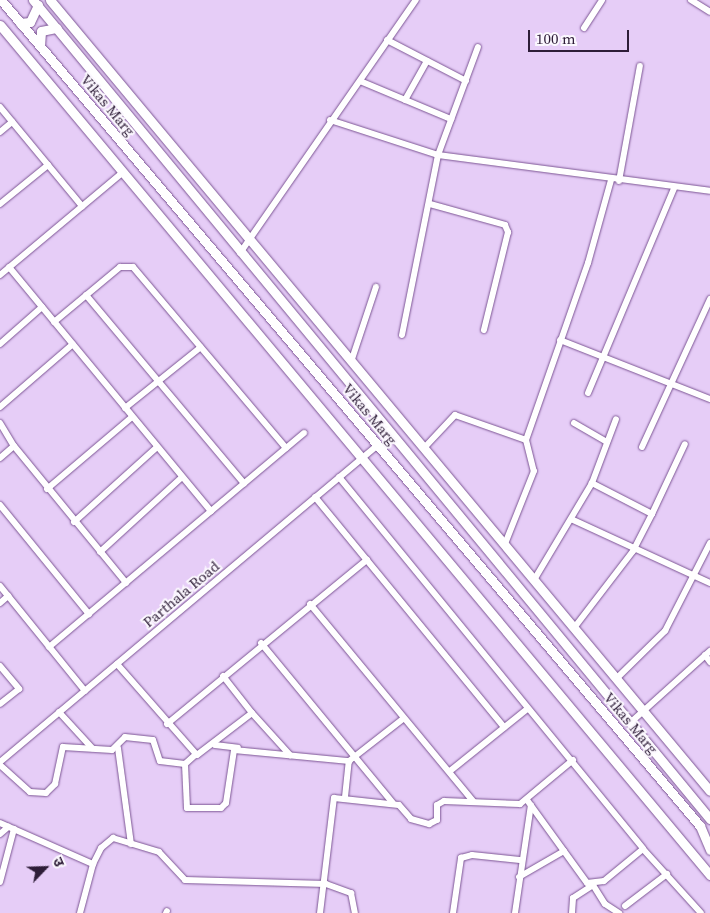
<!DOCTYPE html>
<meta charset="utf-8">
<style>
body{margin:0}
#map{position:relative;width:710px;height:913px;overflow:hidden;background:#e6cdf7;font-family:"Source Serif 4","Noto Sans Devanagari",serif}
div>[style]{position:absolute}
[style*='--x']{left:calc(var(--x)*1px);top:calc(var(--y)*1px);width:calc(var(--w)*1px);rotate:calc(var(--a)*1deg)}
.roads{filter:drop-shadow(0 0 1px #7c5594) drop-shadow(0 0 1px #7c5594)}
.street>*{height:6px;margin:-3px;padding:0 3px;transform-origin:3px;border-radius:3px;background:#fff}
.secondary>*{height:9px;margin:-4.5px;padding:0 4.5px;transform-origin:4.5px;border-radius:4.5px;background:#fff}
span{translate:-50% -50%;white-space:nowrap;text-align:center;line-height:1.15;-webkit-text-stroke:4px #fbf7fe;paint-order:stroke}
.street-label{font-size:15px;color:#2e1d38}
.north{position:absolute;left:20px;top:843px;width:50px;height:50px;-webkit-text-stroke:4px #fbf7fe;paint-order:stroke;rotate:66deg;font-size:14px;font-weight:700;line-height:20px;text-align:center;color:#2e1d38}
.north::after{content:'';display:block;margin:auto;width:18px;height:22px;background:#2e1d38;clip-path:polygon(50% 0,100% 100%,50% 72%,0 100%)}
.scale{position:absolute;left:528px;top:30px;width:101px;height:22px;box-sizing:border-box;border:2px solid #2e1d38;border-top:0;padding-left:6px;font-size:15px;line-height:18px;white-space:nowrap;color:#2e1d38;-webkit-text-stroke:4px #fbf7fe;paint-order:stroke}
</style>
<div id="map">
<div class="roads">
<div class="street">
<i style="--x:691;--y:0;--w:22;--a:32"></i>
<i style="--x:584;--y:28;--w:33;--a:-57"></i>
<i style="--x:387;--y:40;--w:89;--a:27.4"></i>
<i style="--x:360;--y:81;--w:99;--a:22.7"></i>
<i style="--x:405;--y:100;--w:45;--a:-60.6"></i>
<i style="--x:0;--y:107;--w:129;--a:50.4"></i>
<i style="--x:330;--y:120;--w:114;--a:18"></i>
<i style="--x:438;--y:155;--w:274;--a:7.5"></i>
<i style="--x:0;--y:132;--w:16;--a:-40"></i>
<i style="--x:619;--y:181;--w:117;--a:-79.7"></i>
<i style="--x:0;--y:204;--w:62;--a:-39.1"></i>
<i style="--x:430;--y:204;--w:78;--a:15.6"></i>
<i style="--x:505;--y:225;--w:8;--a:67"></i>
<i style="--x:508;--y:232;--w:101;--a:103.8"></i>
<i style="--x:240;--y:253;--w:308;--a:-55.2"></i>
<i style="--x:9;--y:267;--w:317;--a:50.4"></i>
<i style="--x:0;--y:275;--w:160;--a:-39.9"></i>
<i style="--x:86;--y:295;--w:246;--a:50"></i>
<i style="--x:54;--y:322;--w:86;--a:-39.8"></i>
<i style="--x:120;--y:267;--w:13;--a:0"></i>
<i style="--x:133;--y:267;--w:237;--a:49.8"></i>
<i style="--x:402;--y:335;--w:184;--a:-78.7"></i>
<i style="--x:438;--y:155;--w:115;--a:-69.7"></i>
<i style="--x:560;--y:340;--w:161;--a:21.5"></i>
<i style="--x:0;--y:344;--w:56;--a:-41.4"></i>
<i style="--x:352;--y:359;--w:76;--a:-71.6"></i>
<i style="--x:588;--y:393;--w:222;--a:-67.2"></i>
<i style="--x:0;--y:407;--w:96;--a:-40.8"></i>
<i style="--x:125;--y:408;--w:97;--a:-38.8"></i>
<i style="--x:0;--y:423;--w:27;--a:59"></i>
<i style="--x:14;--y:446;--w:177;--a:50.7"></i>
<i style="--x:574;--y:423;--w:38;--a:30"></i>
<i style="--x:526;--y:440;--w:188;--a:-70.7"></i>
<i style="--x:588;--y:263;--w:86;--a:-74.5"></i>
<i style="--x:425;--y:447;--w:44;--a:-46.8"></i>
<i style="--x:455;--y:415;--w:75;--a:19.4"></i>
<i style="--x:526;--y:440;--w:32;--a:76"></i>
<i style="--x:534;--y:471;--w:79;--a:111.7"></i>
<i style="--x:642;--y:447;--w:163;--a:-65.3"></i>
<i style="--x:0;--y:458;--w:18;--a:-41"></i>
<i style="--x:339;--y:477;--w:480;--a:50.7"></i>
<i style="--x:643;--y:849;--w:86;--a:47.8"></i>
<i style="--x:47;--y:489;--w:111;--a:-40.3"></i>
<i style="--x:315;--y:497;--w:298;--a:50.6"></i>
<i style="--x:0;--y:505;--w:141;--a:50.8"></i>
<i style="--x:652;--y:514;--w:77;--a:-64.8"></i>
<i style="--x:571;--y:519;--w:153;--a:24.7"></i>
<i style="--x:74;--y:522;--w:112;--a:-42.1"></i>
<i style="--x:100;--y:552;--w:111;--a:-42.4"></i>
<i style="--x:534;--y:580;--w:113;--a:-59.1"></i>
<i style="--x:592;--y:483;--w:68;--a:-69.4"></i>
<i style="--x:0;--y:586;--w:135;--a:51"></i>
<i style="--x:0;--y:603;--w:11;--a:-41"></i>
<i style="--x:310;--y:604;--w:256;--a:50.4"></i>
<i style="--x:574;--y:628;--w:97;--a:-52.5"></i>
<i style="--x:633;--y:551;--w:42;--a:-62.8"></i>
<i style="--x:652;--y:514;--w:68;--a:-152.7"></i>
<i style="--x:261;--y:643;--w:207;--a:50.5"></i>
<i style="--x:49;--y:647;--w:333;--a:-40"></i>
<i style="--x:705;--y:655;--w:9;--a:54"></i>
<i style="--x:117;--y:664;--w:121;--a:48.7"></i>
<i style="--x:197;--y:755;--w:69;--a:-37.4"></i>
<i style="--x:252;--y:713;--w:57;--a:47.9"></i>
<i style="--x:0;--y:666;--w:30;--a:50"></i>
<i style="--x:19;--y:689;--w:24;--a:142"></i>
<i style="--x:223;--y:676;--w:47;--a:51.9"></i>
<i style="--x:616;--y:679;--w:69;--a:-44.4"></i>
<i style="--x:665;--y:631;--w:99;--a:-62.9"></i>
<i style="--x:59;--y:712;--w:49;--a:47.5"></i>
<i style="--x:630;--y:723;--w:108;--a:-42"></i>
<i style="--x:167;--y:724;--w:259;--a:-39.4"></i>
<i style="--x:215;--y:745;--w:23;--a:7"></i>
<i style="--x:118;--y:748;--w:97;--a:82.3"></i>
<i style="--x:0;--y:762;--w:493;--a:-40"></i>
<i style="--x:185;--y:764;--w:15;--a:-42"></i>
<i style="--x:0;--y:765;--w:40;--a:42"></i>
<i style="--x:30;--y:792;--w:16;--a:4"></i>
<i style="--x:46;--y:793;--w:13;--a:-45"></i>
<i style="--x:55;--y:784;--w:38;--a:-78"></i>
<i style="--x:63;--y:747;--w:49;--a:3.5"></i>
<i style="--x:112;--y:750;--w:18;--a:-45"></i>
<i style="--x:125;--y:737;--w:28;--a:6"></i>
<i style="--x:153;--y:740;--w:22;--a:72"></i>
<i style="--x:160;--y:761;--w:25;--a:7"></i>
<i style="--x:185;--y:764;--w:44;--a:87.4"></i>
<i style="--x:187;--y:808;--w:34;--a:0"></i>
<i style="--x:221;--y:808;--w:7;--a:-45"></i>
<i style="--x:226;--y:803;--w:54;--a:-81.4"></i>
<i style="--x:234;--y:750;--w:116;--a:5.5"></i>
<i style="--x:349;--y:761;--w:68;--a:-37.9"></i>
<i style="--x:450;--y:771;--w:99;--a:-38.8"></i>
<i style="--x:345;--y:797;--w:36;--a:-84"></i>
<i style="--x:527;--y:800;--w:102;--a:54.1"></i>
<i style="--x:587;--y:883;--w:17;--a:-7"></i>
<i style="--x:604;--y:881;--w:50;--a:-39.4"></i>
<i style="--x:0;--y:823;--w:102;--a:23.8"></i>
<i style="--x:93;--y:864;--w:18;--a:-63"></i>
<i style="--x:101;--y:848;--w:16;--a:-40"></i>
<i style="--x:113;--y:838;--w:48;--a:16.9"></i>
<i style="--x:159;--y:852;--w:38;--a:47"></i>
<i style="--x:185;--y:880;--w:141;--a:1.6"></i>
<i style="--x:326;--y:884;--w:27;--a:20"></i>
<i style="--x:351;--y:893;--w:20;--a:79"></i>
<i style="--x:0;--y:834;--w:11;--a:-41"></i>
<i style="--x:519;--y:877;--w:52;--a:-30"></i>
<i style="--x:0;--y:882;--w:55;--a:-75.2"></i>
<i style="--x:625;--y:906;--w:53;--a:-37.3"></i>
<i style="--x:80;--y:913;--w:51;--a:-75.1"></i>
<i style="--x:166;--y:913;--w:2;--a:-63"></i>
<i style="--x:320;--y:913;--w:116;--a:-83.1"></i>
<i style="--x:334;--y:798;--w:65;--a:6.1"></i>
<i style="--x:399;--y:805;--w:18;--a:49"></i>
<i style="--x:411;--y:819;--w:19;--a:16"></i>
<i style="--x:429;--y:824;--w:9;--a:-27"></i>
<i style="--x:437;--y:820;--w:15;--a:-90"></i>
<i style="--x:437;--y:805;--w:8;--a:-30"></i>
<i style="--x:444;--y:801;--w:76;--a:2.3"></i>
<i style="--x:520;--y:804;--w:69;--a:-39.7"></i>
<i style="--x:453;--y:913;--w:56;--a:-81.7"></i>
<i style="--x:461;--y:858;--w:11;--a:-15"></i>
<i style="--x:472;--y:855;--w:48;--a:5.9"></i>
<i style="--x:515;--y:913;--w:109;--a:-81.6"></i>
<i style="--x:572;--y:913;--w:15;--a:-86"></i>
<i style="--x:573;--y:898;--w:24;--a:-33"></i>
<i style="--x:593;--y:885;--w:22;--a:58"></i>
<i style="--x:605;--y:904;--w:17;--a:33"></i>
</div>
<div class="secondary">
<i style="--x:1;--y:0;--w:1082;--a:49.76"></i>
<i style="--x:700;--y:826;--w:26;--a:67"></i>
<i style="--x:33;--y:0;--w:1063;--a:50.42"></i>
<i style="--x:50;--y:0;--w:1030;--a:50.16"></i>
<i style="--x:20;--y:23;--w:10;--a:-6"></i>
<i style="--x:30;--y:22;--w:19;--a:-65"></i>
<i style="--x:0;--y:25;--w:1108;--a:50.13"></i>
<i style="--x:40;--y:46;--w:15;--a:-86"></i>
<i style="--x:41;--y:31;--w:16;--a:-11"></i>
</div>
</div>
<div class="street-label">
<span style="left:108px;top:105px;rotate:50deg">Vikas Marg</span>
<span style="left:370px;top:414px;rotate:50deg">Vikas Marg</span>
<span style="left:181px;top:594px;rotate:-40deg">Parthala Road</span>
<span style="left:631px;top:723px;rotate:50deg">Vikas Marg</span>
</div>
<div class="north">उ</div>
<div class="scale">100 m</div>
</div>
